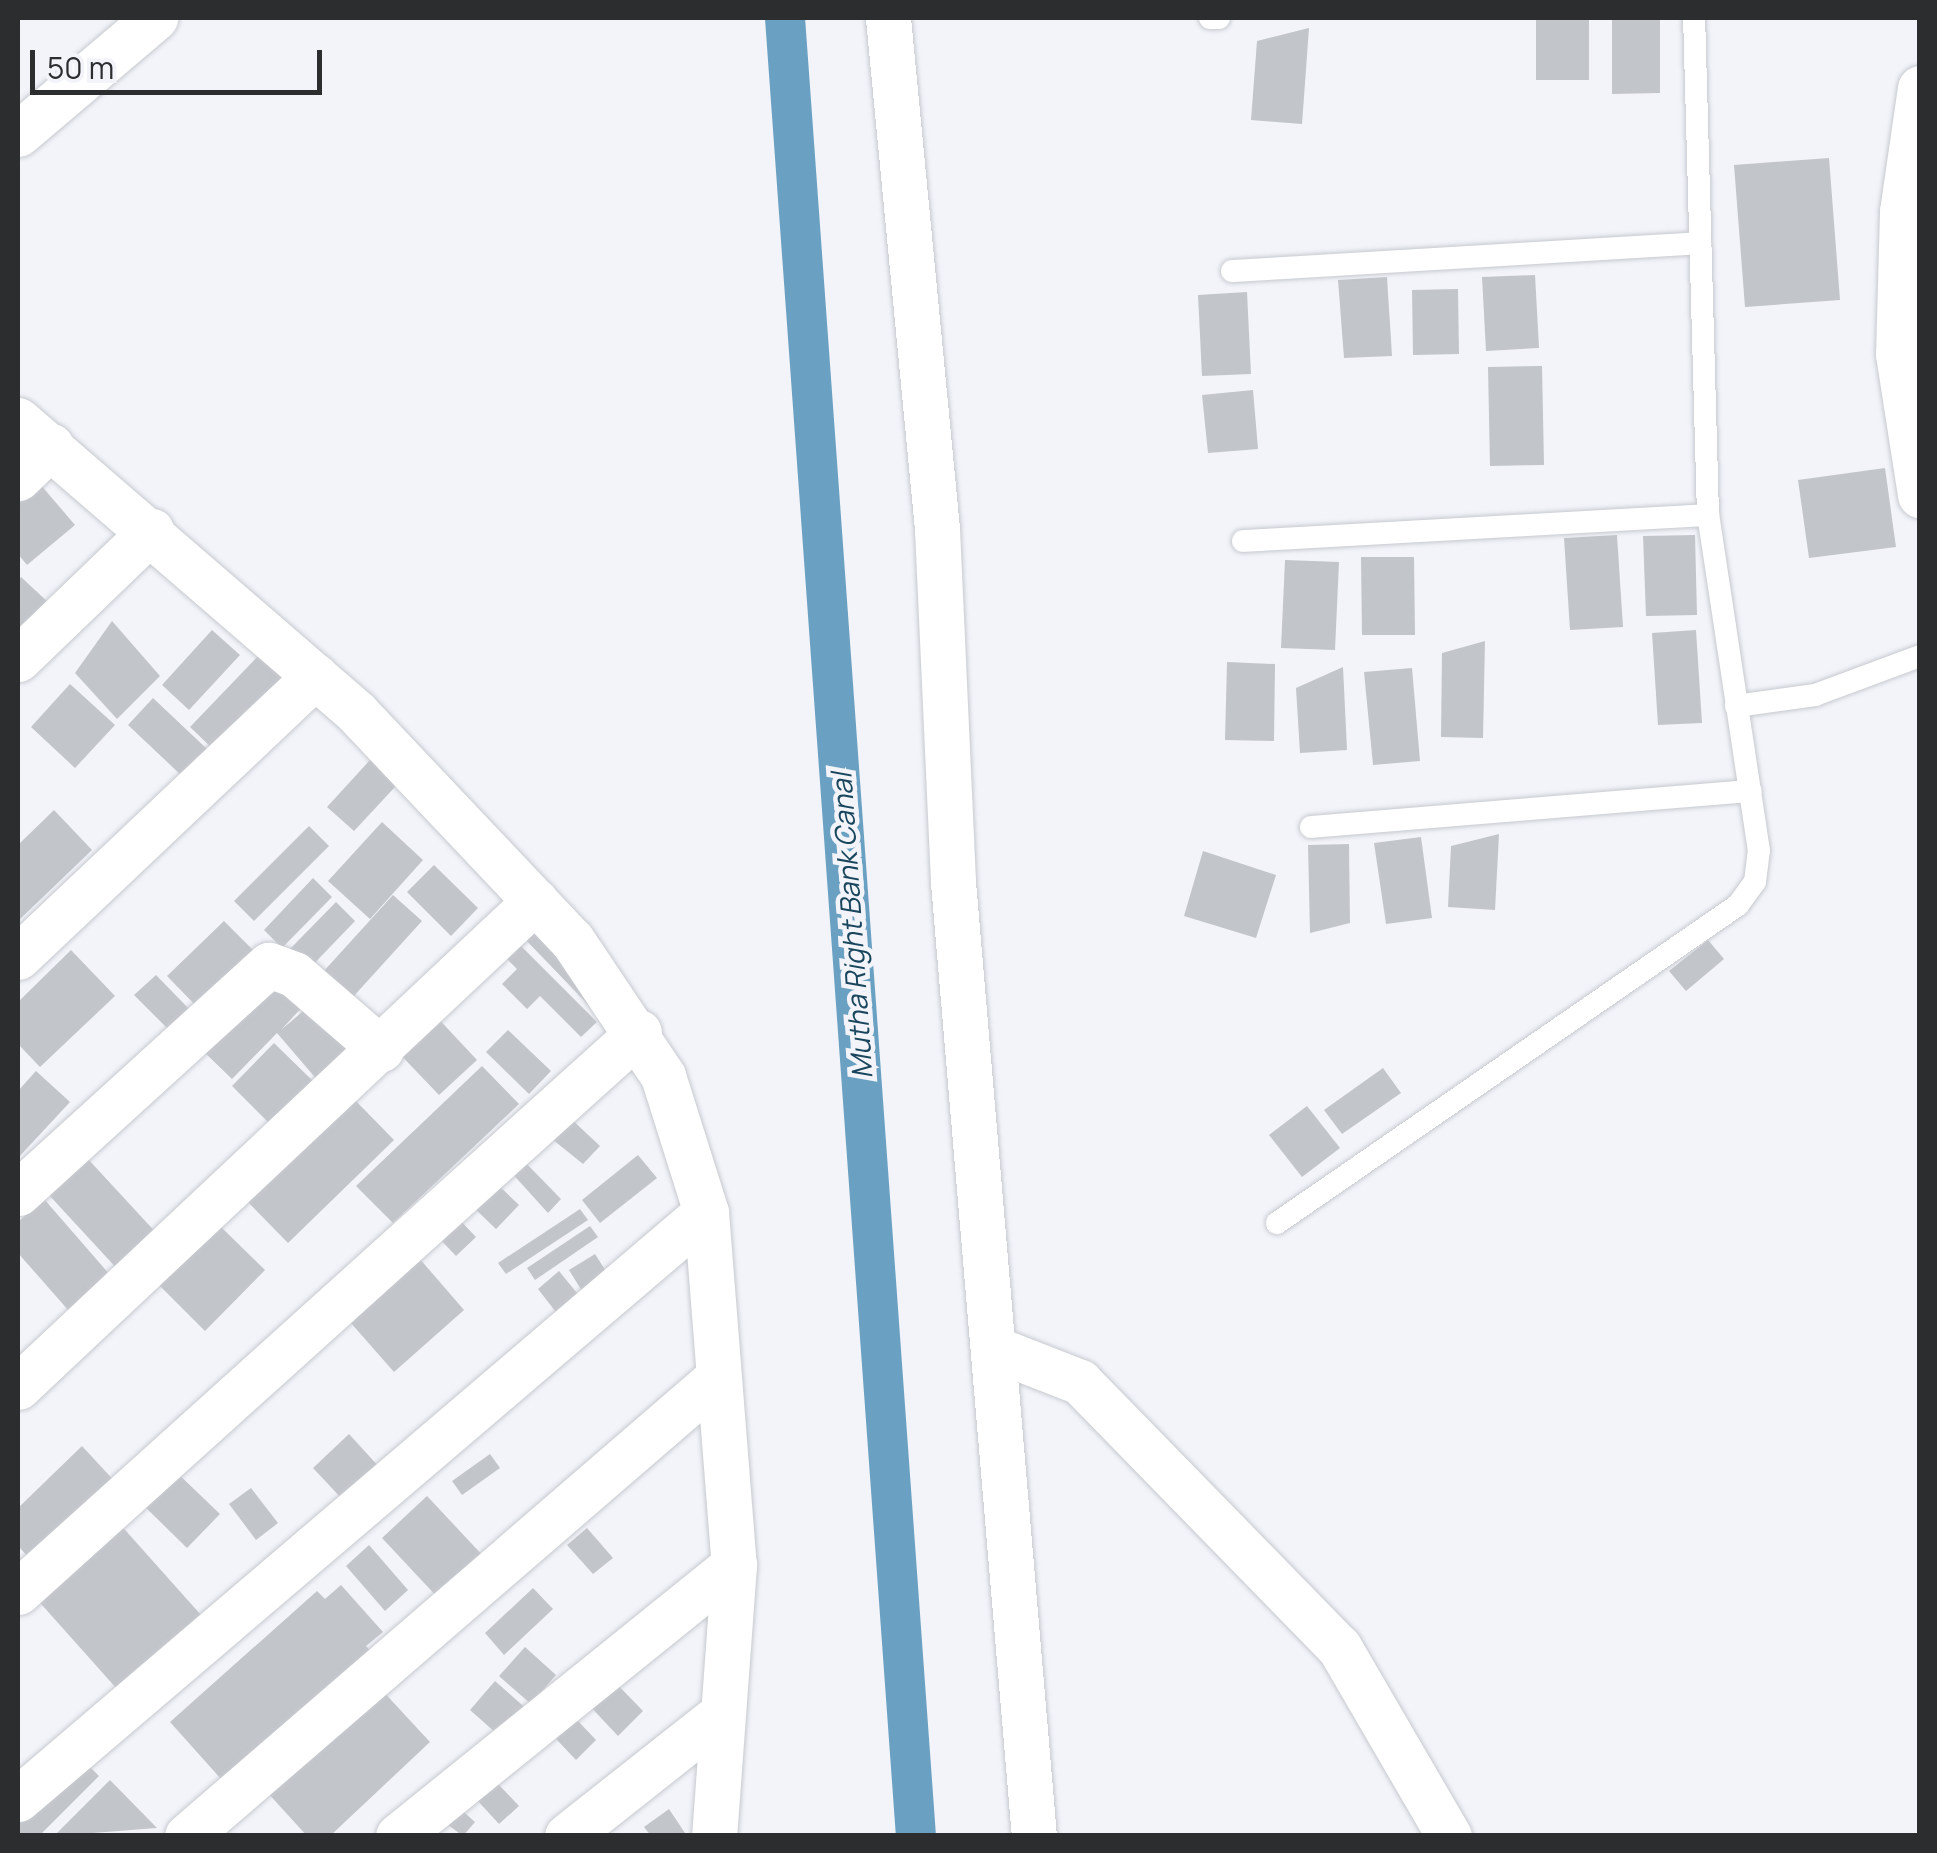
<!DOCTYPE html>
<style>
body{margin:0}
#map{position:relative;width:1937px;height:1853px;overflow:hidden;background:#f2f4fa;font-family:Manrope,sans-serif}
div>[style]{position:absolute}
[style*='--x']{left:calc(var(--x)*1px);top:calc(var(--y)*1px);width:calc(var(--w)*1px);rotate:calc(var(--a)*1deg)}
.canal>*{height:40px;margin:-20px;padding:0 20px;transform-origin:20px;border-radius:20px;background:#6aa0c1}
.building>*{inset:0;background:#c2c5ca}
.roads{filter:drop-shadow(0 0 2px #c6c9ce) drop-shadow(0 0 2px #c6c9ce)}
.lane>*{height:22px;margin:-11px;padding:0 11px;transform-origin:11px;border-radius:11px;background:#fff}
.street>*{height:45px;margin:-22.5px;padding:0 22.5px;transform-origin:22.5px;border-radius:22.5px;background:#fff}
span{translate:-50% -50%;white-space:nowrap;text-align:center;line-height:1.15;-webkit-text-stroke:9px #f2f4fa;paint-order:stroke}
.water-label{font-size:28px;color:#19455d;font-style:italic}
.frame{position:absolute;inset:0;border:20px solid #2c2d2f;pointer-events:none}
.scale{position:absolute;left:30px;top:50px;width:292px;height:45px;box-sizing:border-box;border:5px solid #2c2d2f;border-top:0;padding-left:12px;font-size:30px;line-height:35px;white-space:nowrap;color:#2c2d2f;-webkit-text-stroke:8px #f2f4fa;paint-order:stroke}
</style>
<div id="map">
<div class="canal">
<i style="--x:785;--y:18;--w:1823;--a:85.88"></i>
</div>
<div class="building">
<i style="clip-path:polygon(1536px 18px,1589px 18px,1589px 80px,1536px 80px)"></i>
<i style="clip-path:polygon(1612px 18px,1660px 18px,1660px 93px,1612px 94px)"></i>
<i style="clip-path:polygon(1309px 28px,1302px 124px,1251px 120px,1257px 41px)"></i>
<i style="clip-path:polygon(1829px 158px,1840px 300px,1745px 307px,1734px 165px)"></i>
<i style="clip-path:polygon(1535px 275px,1539px 348px,1486px 351px,1482px 277px)"></i>
<i style="clip-path:polygon(1387px 277px,1392px 356px,1344px 358px,1338px 280px)"></i>
<i style="clip-path:polygon(1458px 289px,1459px 354px,1413px 355px,1412px 290px)"></i>
<i style="clip-path:polygon(1247px 292px,1251px 374px,1202px 376px,1198px 295px)"></i>
<i style="clip-path:polygon(1542px 366px,1544px 465px,1490px 466px,1488px 367px)"></i>
<i style="clip-path:polygon(1253px 390px,1258px 449px,1208px 453px,1202px 395px)"></i>
<i style="clip-path:polygon(1885px 468px,1896px 547px,1809px 558px,1798px 480px)"></i>
<i style="clip-path:polygon(40px 484px,75px 525px,27px 565px,18px 554px,18px 504px)"></i>
<i style="clip-path:polygon(1617px 535px,1623px 627px,1570px 630px,1564px 538px)"></i>
<i style="clip-path:polygon(1695px 535px,1697px 615px,1646px 616px,1643px 536px)"></i>
<i style="clip-path:polygon(1361px 557px,1414px 557px,1415px 635px,1362px 635px)"></i>
<i style="clip-path:polygon(1285px 560px,1339px 562px,1335px 650px,1281px 648px)"></i>
<i style="clip-path:polygon(21px 577px,50px 604px,18px 641px,18px 581px)"></i>
<i style="clip-path:polygon(112px 621px,160px 676px,117px 719px,75px 673px)"></i>
<i style="clip-path:polygon(212px 630px,240px 655px,189px 710px,162px 685px)"></i>
<i style="clip-path:polygon(1696px 630px,1702px 723px,1658px 725px,1652px 633px)"></i>
<i style="clip-path:polygon(1485px 641px,1483px 738px,1441px 737px,1442px 653px)"></i>
<i style="clip-path:polygon(261px 653px,286px 677px,215px 751px,190px 727px)"></i>
<i style="clip-path:polygon(1227px 662px,1275px 664px,1274px 741px,1225px 740px)"></i>
<i style="clip-path:polygon(1343px 667px,1347px 750px,1300px 753px,1296px 688px)"></i>
<i style="clip-path:polygon(1412px 668px,1420px 761px,1373px 765px,1364px 672px)"></i>
<i style="clip-path:polygon(70px 684px,115px 725px,75px 768px,31px 727px)"></i>
<i style="clip-path:polygon(153px 698px,207px 749px,182px 776px,128px 725px)"></i>
<i style="clip-path:polygon(381px 748px,408px 773px,354px 831px,327px 807px)"></i>
<i style="clip-path:polygon(54px 810px,92px 850px,18px 921px,18px 845px)"></i>
<i style="clip-path:polygon(382px 822px,423px 860px,370px 919px,328px 881px)"></i>
<i style="clip-path:polygon(309px 826px,329px 846px,254px 921px,234px 901px)"></i>
<i style="clip-path:polygon(1499px 834px,1495px 910px,1448px 907px,1451px 846px)"></i>
<i style="clip-path:polygon(1421px 837px,1432px 918px,1386px 924px,1374px 843px)"></i>
<i style="clip-path:polygon(1349px 844px,1350px 923px,1310px 933px,1308px 845px)"></i>
<i style="clip-path:polygon(1203px 851px,1276px 875px,1256px 938px,1184px 916px)"></i>
<i style="clip-path:polygon(434px 865px,478px 908px,451px 936px,407px 892px)"></i>
<i style="clip-path:polygon(313px 878px,332px 897px,282px 948px,264px 930px)"></i>
<i style="clip-path:polygon(393px 895px,422px 921px,342px 1009px,313px 983px)"></i>
<i style="clip-path:polygon(336px 902px,355px 921px,307px 971px,287px 952px)"></i>
<i style="clip-path:polygon(224px 921px,258px 955px,201px 1011px,167px 976px)"></i>
<i style="clip-path:polygon(538px 921px,600px 1017px,522px 936px)"></i>
<i style="clip-path:polygon(1708px 940px,1724px 959px,1686px 991px,1669px 971px)"></i>
<i style="clip-path:polygon(516px 941px,597px 1022px,581px 1037px,540px 996px,527px 1009px,502px 984px,517px 969px,502px 954px)"></i>
<i style="clip-path:polygon(71px 950px,115px 996px,40px 1067px,18px 1044px,18px 1002px)"></i>
<i style="clip-path:polygon(273px 973px,305px 1004px,281px 1030px,316px 1000px,364px 1055px,325px 1089px,277px 1033px,232px 1079px,200px 1048px)"></i>
<i style="clip-path:polygon(156px 975px,191px 1011px,171px 1032px,134px 995px)"></i>
<i style="clip-path:polygon(433px 1013px,477px 1060px,439px 1095px,395px 1049px)"></i>
<i style="clip-path:polygon(508px 1030px,551px 1071px,529px 1094px,486px 1052px)"></i>
<i style="clip-path:polygon(274px 1043px,316px 1084px,274px 1128px,232px 1086px)"></i>
<i style="clip-path:polygon(482px 1066px,519px 1104px,393px 1223px,356px 1186px)"></i>
<i style="clip-path:polygon(1383px 1068px,1401px 1093px,1342px 1134px,1324px 1110px)"></i>
<i style="clip-path:polygon(36px 1071px,70px 1102px,18px 1158px,18px 1091px)"></i>
<i style="clip-path:polygon(350px 1095px,394px 1140px,288px 1243px,243px 1197px)"></i>
<i style="clip-path:polygon(1307px 1106px,1340px 1148px,1302px 1177px,1269px 1135px)"></i>
<i style="clip-path:polygon(568px 1116px,600px 1146px,583px 1164px,547px 1135px)"></i>
<i style="clip-path:polygon(638px 1155px,657px 1178px,600px 1223px,582px 1200px)"></i>
<i style="clip-path:polygon(519px 1156px,561px 1199px,548px 1213px,509px 1170px)"></i>
<i style="clip-path:polygon(88px 1159px,160px 1237px,121px 1273px,49px 1195px)"></i>
<i style="clip-path:polygon(494px 1181px,519px 1205px,496px 1229px,470px 1204px)"></i>
<i style="clip-path:polygon(44px 1199px,117px 1283px,76px 1319px,18px 1253px,18px 1222px)"></i>
<i style="clip-path:polygon(580px 1209px,588px 1220px,506px 1274px,498px 1263px)"></i>
<i style="clip-path:polygon(454px 1214px,476px 1237px,456px 1256px,434px 1233px)"></i>
<i style="clip-path:polygon(219px 1225px,265px 1270px,205px 1331px,159px 1285px)"></i>
<i style="clip-path:polygon(590px 1226px,598px 1237px,535px 1280px,527px 1268px)"></i>
<i style="clip-path:polygon(413px 1251px,464px 1310px,394px 1372px,343px 1314px)"></i>
<i style="clip-path:polygon(595px 1254px,614px 1284px,587px 1299px,569px 1270px)"></i>
<i style="clip-path:polygon(559px 1271px,581px 1298px,559px 1316px,538px 1289px)"></i>
<i style="clip-path:polygon(349px 1434px,380px 1468px,344px 1501px,313px 1468px)"></i>
<i style="clip-path:polygon(82px 1446px,119px 1486px,36px 1565px,18px 1546px,18px 1508px)"></i>
<i style="clip-path:polygon(490px 1454px,500px 1468px,462px 1495px,452px 1481px)"></i>
<i style="clip-path:polygon(173px 1469px,220px 1514px,187px 1548px,140px 1502px)"></i>
<i style="clip-path:polygon(251px 1488px,278px 1523px,256px 1540px,229px 1504px)"></i>
<i style="clip-path:polygon(427px 1496px,486px 1559px,441px 1601px,382px 1538px)"></i>
<i style="clip-path:polygon(118px 1522px,201px 1615px,117px 1689px,34px 1596px)"></i>
<i style="clip-path:polygon(587px 1528px,613px 1558px,593px 1574px,567px 1545px)"></i>
<i style="clip-path:polygon(369px 1545px,408px 1590px,385px 1611px,346px 1566px)"></i>
<i style="clip-path:polygon(341px 1585px,383px 1632px,366px 1646px,377px 1658px,230px 1789px,170px 1722px,317px 1591px,325px 1599px)"></i>
<i style="clip-path:polygon(533px 1588px,553px 1609px,504px 1655px,485px 1633px)"></i>
<i style="clip-path:polygon(525px 1647px,556px 1675px,531px 1704px,499px 1676px)"></i>
<i style="clip-path:polygon(610px 1677px,643px 1711px,618px 1736px,586px 1702px)"></i>
<i style="clip-path:polygon(495px 1681px,530px 1712px,505px 1741px,470px 1710px)"></i>
<i style="clip-path:polygon(379px 1687px,430px 1742px,330px 1836px,307px 1836px,267px 1792px)"></i>
<i style="clip-path:polygon(561px 1703px,596px 1740px,576px 1760px,540px 1722px)"></i>
<i style="clip-path:polygon(82px 1759px,99px 1776px,39px 1836px,18px 1836px,18px 1818px)"></i>
<i style="clip-path:polygon(484px 1769px,519px 1806px,499px 1824px,465px 1787px)"></i>
<i style="clip-path:polygon(110px 1780px,157px 1828px,54px 1836px)"></i>
<i style="clip-path:polygon(447px 1797px,475px 1822px,463px 1836px,432px 1813px)"></i>
<i style="clip-path:polygon(669px 1809px,687px 1836px,651px 1836px,644px 1827px)"></i>
</div>
<div class="roads">
<div class="lane">
<i style="--x:1210;--y:18;--w:9;--a:0"></i>
<i style="--x:1232;--y:271;--w:469;--a:-3.4"></i>
<i style="--x:1243;--y:541;--w:466;--a:-3.2"></i>
<i style="--x:1736;--y:706;--w:80;--a:-7.9"></i>
<i style="--x:1815;--y:695;--w:112;--a:-20.4"></i>
<i style="--x:1311;--y:827;--w:441;--a:-4.7"></i>
<i style="--x:1277;--y:1223;--w:560;--a:-34.6"></i>
<i style="--x:1738;--y:905;--w:29;--a:-54"></i>
<i style="--x:1755;--y:882;--w:31;--a:-83"></i>
<i style="--x:1759;--y:851;--w:340;--a:-98.6"></i>
<i style="--x:1708;--y:515;--w:497;--a:-91.6"></i>
</div>
<div class="street">
<i style="--x:888;--y:18;--w:513;--a:84.52"></i>
<i style="--x:937;--y:529;--w:353;--a:87.4"></i>
<i style="--x:953;--y:882;--w:957;--a:85.15"></i>
<i style="--x:1920;--y:88;--w:125;--a:98.3"></i>
<i style="--x:1902;--y:212;--w:142;--a:91.6"></i>
<i style="--x:1898;--y:354;--w:143;--a:81.1"></i>
<i style="--x:18;--y:134;--w:180;--a:-40.3"></i>
<i style="--x:18;--y:420;--w:448;--a:40.8"></i>
<i style="--x:357;--y:713;--w:313;--a:46.6"></i>
<i style="--x:572;--y:940;--w:164;--a:56.2"></i>
<i style="--x:663;--y:1076;--w:143;--a:72.5"></i>
<i style="--x:706;--y:1212;--w:354;--a:85.5"></i>
<i style="--x:734;--y:1565;--w:272;--a:94.2"></i>
<i style="--x:18;--y:478;--w:46;--a:-44.1"></i>
<i style="--x:18;--y:659;--w:185;--a:-43.9"></i>
<i style="--x:18;--y:957;--w:409;--a:-43.4"></i>
<i style="--x:18;--y:1193;--w:339;--a:-42.3"></i>
<i style="--x:269;--y:965;--w:27;--a:20"></i>
<i style="--x:294;--y:974;--w:115;--a:40.8"></i>
<i style="--x:998;--y:1350;--w:88;--a:21.3"></i>
<i style="--x:1080;--y:1382;--w:371;--a:45.7"></i>
<i style="--x:1339;--y:1647;--w:219;--a:59.8"></i>
<i style="--x:18;--y:1387;--w:710;--a:-43.23"></i>
<i style="--x:18;--y:1592;--w:836;--a:-42.04"></i>
<i style="--x:18;--y:1799;--w:904;--a:-40.47"></i>
<i style="--x:187;--y:1836;--w:696;--a:-40.81"></i>
<i style="--x:398;--y:1836;--w:432;--a:-38.9"></i>
<i style="--x:567;--y:1836;--w:195;--a:-38.3"></i>
</div>
</div>
<div class="water-label">
<span style="left:851px;top:926px;rotate:-94deg">Mutha Right Bank Canal</span>
</div>
<div class="frame"></div>
<div class="scale">50 m</div>
</div>
